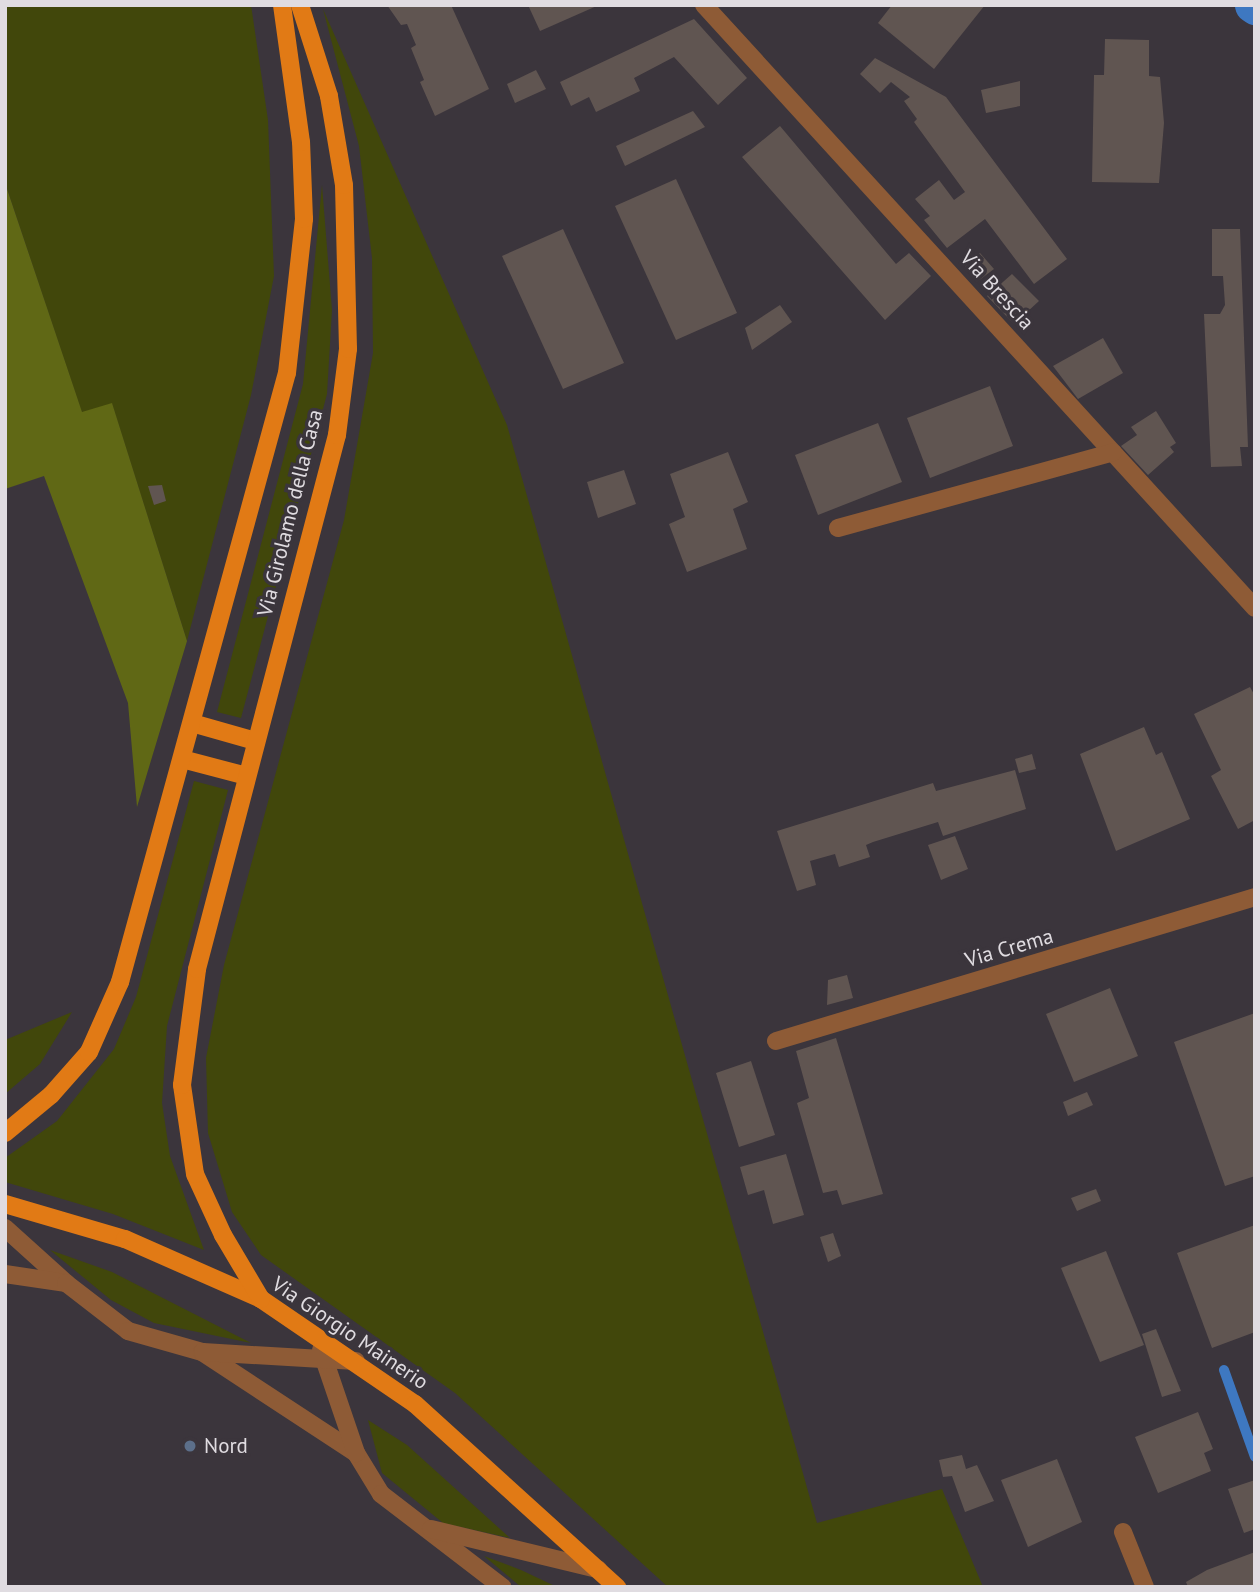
<!DOCTYPE html>
<style>
body{margin:0}
#map{position:relative;width:1260px;height:1592px;overflow:hidden;background:#3b353c;font-family:"PT Sans",sans-serif}
div>[style]{position:absolute}
[style*='--x']{left:calc(var(--x)*1px);top:calc(var(--y)*1px);width:calc(var(--w)*1px);rotate:calc(var(--a)*1deg)}
.green>*{inset:0;background:#41470b}
.forest>*{inset:0;background:#606815}
.stream>*{height:10px;margin:-5px;padding:0 5px;transform-origin:5px;border-radius:5px;background:#3e78c1}
.canal>*{height:35px;margin:-17.5px;padding:0 17.5px;transform-origin:17.5px;border-radius:17.5px;background:#3e78c1}
.building>*{inset:0;background:#605551}
.minor>*{height:18px;margin:-9px;padding:0 9px;transform-origin:9px;border-radius:9px;background:#8e5b36}
.major>*{height:18px;margin:-9px;padding:0 9px;transform-origin:9px;border-radius:9px;background:#e17a15}
.dots>*{width:19px;height:19px;translate:-50% -50%;box-sizing:border-box;border:4px solid #3b353c;border-radius:50%}
span{translate:-50% -50%;white-space:nowrap;text-align:center;line-height:1.15;-webkit-text-stroke:7px #3b353c;paint-order:stroke}
.street-label{font-size:21px;color:#e0dce1}
.poi-label{font-size:21px;color:#e0dce1}
.left{translate:0 -50%;text-align:left}
.frame{position:absolute;inset:0;border:7px solid #e0dce1;pointer-events:none}
</style>
<div id="map">
<div class="green">
<i style="clip-path:polygon(5px 5px,251px 5px,268px 120px,274px 276px,251px 395px,187px 641px,112px 404px,82px 413px,5px 183px)"></i>
<i style="clip-path:polygon(323px 9px,507px 425px,817px 1523px,942px 1489px,983px 1587px,668px 1587px,455px 1393px,261px 1255px,232px 1212px,208px 1133px,206px 1058px,224px 965px,344px 520px,373px 353px,372px 258px,359px 146px)"></i>
<i style="clip-path:polygon(322px 185px,332px 310px,327px 394px,241px 718px,217px 712px,303px 384px)"></i>
<i style="clip-path:polygon(194px 781px,228px 790px,167px 1026px,162px 1103px,170px 1156px,204px 1250px,113px 1214px,5px 1182px,5px 1158px,57px 1121px,114px 1049px,136px 997px)"></i>
<i style="clip-path:polygon(72px 1012px,40px 1064px,5px 1094px,5px 1040px)"></i>
<i style="clip-path:polygon(50px 1250px,112px 1272px,251px 1343px,154px 1323px,111px 1300px)"></i>
<i style="clip-path:polygon(368px 1420px,407px 1445px,510px 1538px,443px 1523px,382px 1473px)"></i>
<i style="clip-path:polygon(484px 1556px,521px 1570px,557px 1587px,521px 1587px)"></i>
</div>
<div class="forest">
<i style="clip-path:polygon(5px 183px,82px 412px,112px 403px,187px 641px,137px 807px,128px 703px,44px 476px,5px 489px)"></i>
</div>
<div class="stream">
<i style="--x:1224;--y:1370;--w:92;--a:70.4"></i>
</div>
<div class="canal">
<i style="--x:1252;--y:5;--w:4;--a:34"></i>
</div>
<div class="building">
<i style="clip-path:polygon(387px 5px,451px 5px,489px 89px,435px 116px,420px 82px,424px 80px,411px 48px,416px 45px,407px 24px,401px 25px)"></i>
<i style="clip-path:polygon(528px 5px,599px 5px,540px 31px)"></i>
<i style="clip-path:polygon(892px 5px,985px 5px,934px 69px,878px 23px)"></i>
<i style="clip-path:polygon(694px 19px,747px 78px,718px 105px,674px 57px,634px 78px,640px 91px,596px 112px,589px 97px,571px 106px,560px 82px)"></i>
<i style="clip-path:polygon(1105px 39px,1149px 40px,1149px 76px,1160px 77px,1164px 123px,1159px 183px,1092px 182px,1094px 75px,1104px 75px)"></i>
<i style="clip-path:polygon(875px 58px,946px 97px,1067px 259px,1034px 284px,985px 219px,947px 248px,924px 220px,930px 216px,915px 199px,939px 180px,954px 200px,965px 192px,914px 122px,917px 119px,904px 101px,910px 97px,891px 82px,880px 93px,860px 74px)"></i>
<i style="clip-path:polygon(536px 70px,546px 89px,515px 103px,507px 84px)"></i>
<i style="clip-path:polygon(1020px 81px,1020px 106px,986px 113px,981px 90px)"></i>
<i style="clip-path:polygon(693px 111px,705px 127px,625px 166px,616px 146px)"></i>
<i style="clip-path:polygon(780px 126px,896px 264px,909px 253px,931px 276px,885px 320px,742px 157px)"></i>
<i style="clip-path:polygon(676px 179px,737px 313px,676px 340px,615px 206px)"></i>
<i style="clip-path:polygon(563px 229px,624px 363px,563px 389px,502px 256px)"></i>
<i style="clip-path:polygon(1212px 229px,1240px 229px,1248px 447px,1240px 447px,1242px 466px,1211px 467px,1204px 314px,1220px 314px,1225px 305px,1223px 276px,1212px 276px)"></i>
<i style="clip-path:polygon(980px 253px,994px 269px,978px 281px,964px 265px)"></i>
<i style="clip-path:polygon(1012px 274px,1039px 301px,1014px 324px,987px 296px)"></i>
<i style="clip-path:polygon(780px 305px,792px 322px,752px 350px,745px 328px)"></i>
<i style="clip-path:polygon(1103px 338px,1123px 373px,1078px 399px,1053px 366px)"></i>
<i style="clip-path:polygon(990px 386px,1013px 446px,930px 478px,907px 418px)"></i>
<i style="clip-path:polygon(1156px 411px,1176px 443px,1170px 447px,1174px 452px,1148px 475px,1121px 446px,1137px 435px,1131px 427px)"></i>
<i style="clip-path:polygon(878px 423px,902px 482px,818px 515px,795px 455px)"></i>
<i style="clip-path:polygon(728px 452px,748px 502px,733px 509px,747px 549px,687px 572px,669px 524px,685px 517px,670px 474px)"></i>
<i style="clip-path:polygon(624px 470px,636px 504px,598px 518px,587px 482px)"></i>
<i style="clip-path:polygon(162px 485px,166px 501px,154px 505px,148px 486px)"></i>
<i style="clip-path:polygon(1250px 687px,1255px 696px,1255px 820px,1238px 829px,1211px 776px,1221px 770px,1194px 714px)"></i>
<i style="clip-path:polygon(1144px 727px,1156px 755px,1162px 752px,1190px 819px,1116px 851px,1080px 754px)"></i>
<i style="clip-path:polygon(1032px 754px,1036px 769px,1019px 773px,1015px 759px)"></i>
<i style="clip-path:polygon(1015px 770px,1026px 809px,943px 836px,938px 822px,873px 842px,866px 845px,870px 857px,839px 867px,835px 854px,810px 861px,816px 885px,797px 891px,777px 831px,933px 783px,936px 791px)"></i>
<i style="clip-path:polygon(955px 836px,968px 869px,941px 880px,928px 845px)"></i>
<i style="clip-path:polygon(847px 975px,853px 998px,827px 1005px,828px 980px)"></i>
<i style="clip-path:polygon(1110px 988px,1138px 1056px,1074px 1082px,1046px 1014px)"></i>
<i style="clip-path:polygon(1255px 1013px,1255px 1176px,1225px 1186px,1174px 1042px)"></i>
<i style="clip-path:polygon(836px 1038px,883px 1194px,842px 1205px,837px 1190px,823px 1193px,797px 1103px,809px 1098px,796px 1051px)"></i>
<i style="clip-path:polygon(751px 1061px,775px 1135px,739px 1147px,716px 1073px)"></i>
<i style="clip-path:polygon(1087px 1092px,1093px 1105px,1068px 1116px,1063px 1102px)"></i>
<i style="clip-path:polygon(786px 1154px,804px 1215px,773px 1224px,764px 1190px,748px 1195px,740px 1167px)"></i>
<i style="clip-path:polygon(1096px 1189px,1101px 1201px,1077px 1211px,1071px 1198px)"></i>
<i style="clip-path:polygon(1255px 1225px,1255px 1332px,1212px 1348px,1177px 1253px)"></i>
<i style="clip-path:polygon(833px 1233px,841px 1256px,828px 1262px,820px 1237px)"></i>
<i style="clip-path:polygon(1106px 1251px,1144px 1345px,1100px 1362px,1061px 1268px)"></i>
<i style="clip-path:polygon(1156px 1329px,1181px 1391px,1162px 1397px,1142px 1334px)"></i>
<i style="clip-path:polygon(1198px 1412px,1213px 1449px,1204px 1453px,1211px 1471px,1158px 1493px,1135px 1437px)"></i>
<i style="clip-path:polygon(962px 1455px,966px 1469px,977px 1465px,994px 1501px,965px 1512px,952px 1476px,943px 1477px,939px 1460px)"></i>
<i style="clip-path:polygon(1057px 1459px,1082px 1522px,1028px 1547px,1001px 1480px)"></i>
<i style="clip-path:polygon(1255px 1480px,1255px 1529px,1244px 1533px,1228px 1489px)"></i>
<i style="clip-path:polygon(1255px 1552px,1255px 1587px,1188px 1587px,1186px 1582px,1207px 1570px)"></i>
</div>
<div class="minor">
<i style="--x:704;--y:5;--w:817;--a:47.58"></i>
<i style="--x:838;--y:528;--w:285;--a:-15.4"></i>
<i style="--x:776;--y:1041;--w:500;--a:-16.73"></i>
<i style="--x:5;--y:1228;--w:82;--a:42"></i>
<i style="--x:5;--y:1274;--w:62;--a:8.4"></i>
<i style="--x:66;--y:1283;--w:78;--a:37.7"></i>
<i style="--x:128;--y:1331;--w:77;--a:15.8"></i>
<i style="--x:202;--y:1352;--w:184;--a:33.3"></i>
<i style="--x:356;--y:1453;--w:48;--a:58.6"></i>
<i style="--x:381;--y:1494;--w:153;--a:37.5"></i>
<i style="--x:321;--y:1350;--w:109;--a:71.2"></i>
<i style="--x:203;--y:1352;--w:153;--a:3.4"></i>
<i style="--x:431;--y:1529;--w:172;--a:13.5"></i>
<i style="--x:1123;--y:1532;--w:59;--a:68.2"></i>
</div>
<div class="major">
<i style="--x:192;--y:723;--w:66;--a:15.9"></i>
<i style="--x:182;--y:759;--w:67;--a:14.7"></i>
<i style="--x:5;--y:1133;--w:60;--a:-39.6"></i>
<i style="--x:51;--y:1095;--w:57;--a:-48.5"></i>
<i style="--x:89;--y:1052;--w:77;--a:-66.1"></i>
<i style="--x:120;--y:982;--w:631;--a:-74.67"></i>
<i style="--x:287;--y:373;--w:155;--a:-83.7"></i>
<i style="--x:304;--y:219;--w:77;--a:-92.2"></i>
<i style="--x:301;--y:142;--w:138;--a:-97.9"></i>
<i style="--x:5;--y:1204;--w:125;--a:16.3"></i>
<i style="--x:125;--y:1239;--w:149;--a:23.8"></i>
<i style="--x:261;--y:1299;--w:186;--a:34.3"></i>
<i style="--x:415;--y:1404;--w:273;--a:42.2"></i>
<i style="--x:261;--y:1299;--w:74;--a:-120.7"></i>
<i style="--x:223;--y:1235;--w:67;--a:-114.7"></i>
<i style="--x:195;--y:1174;--w:90;--a:-98.3"></i>
<i style="--x:182;--y:1085;--w:117;--a:-82.6"></i>
<i style="--x:197;--y:969;--w:552;--a:-75.31"></i>
<i style="--x:337;--y:435;--w:87;--a:-82.7"></i>
<i style="--x:348;--y:349;--w:164;--a:-91.4"></i>
<i style="--x:344;--y:185;--w:90;--a:-99.6"></i>
<i style="--x:329;--y:96;--w:96;--a:-107.7"></i>
</div>
<div class="dots">
<i style="left:190px;top:1446px;background:#5c6f8a"></i>
</div>
<div class="street-label">
<span style="left:997px;top:290px;rotate:48deg">Via Brescia</span>
<span style="left:290px;top:513px;rotate:-76deg">Via Girolamo della Casa</span>
<span style="left:1009px;top:948px;rotate:-16deg">Via Crema</span>
<span style="left:350px;top:1333px;rotate:34deg">Via Giorgio Mainerio</span>
</div>
<div class="poi-label">
<span class="left" style="left:204px;top:1446px">Nord</span>
</div>
<div class="frame"></div>
</div>
